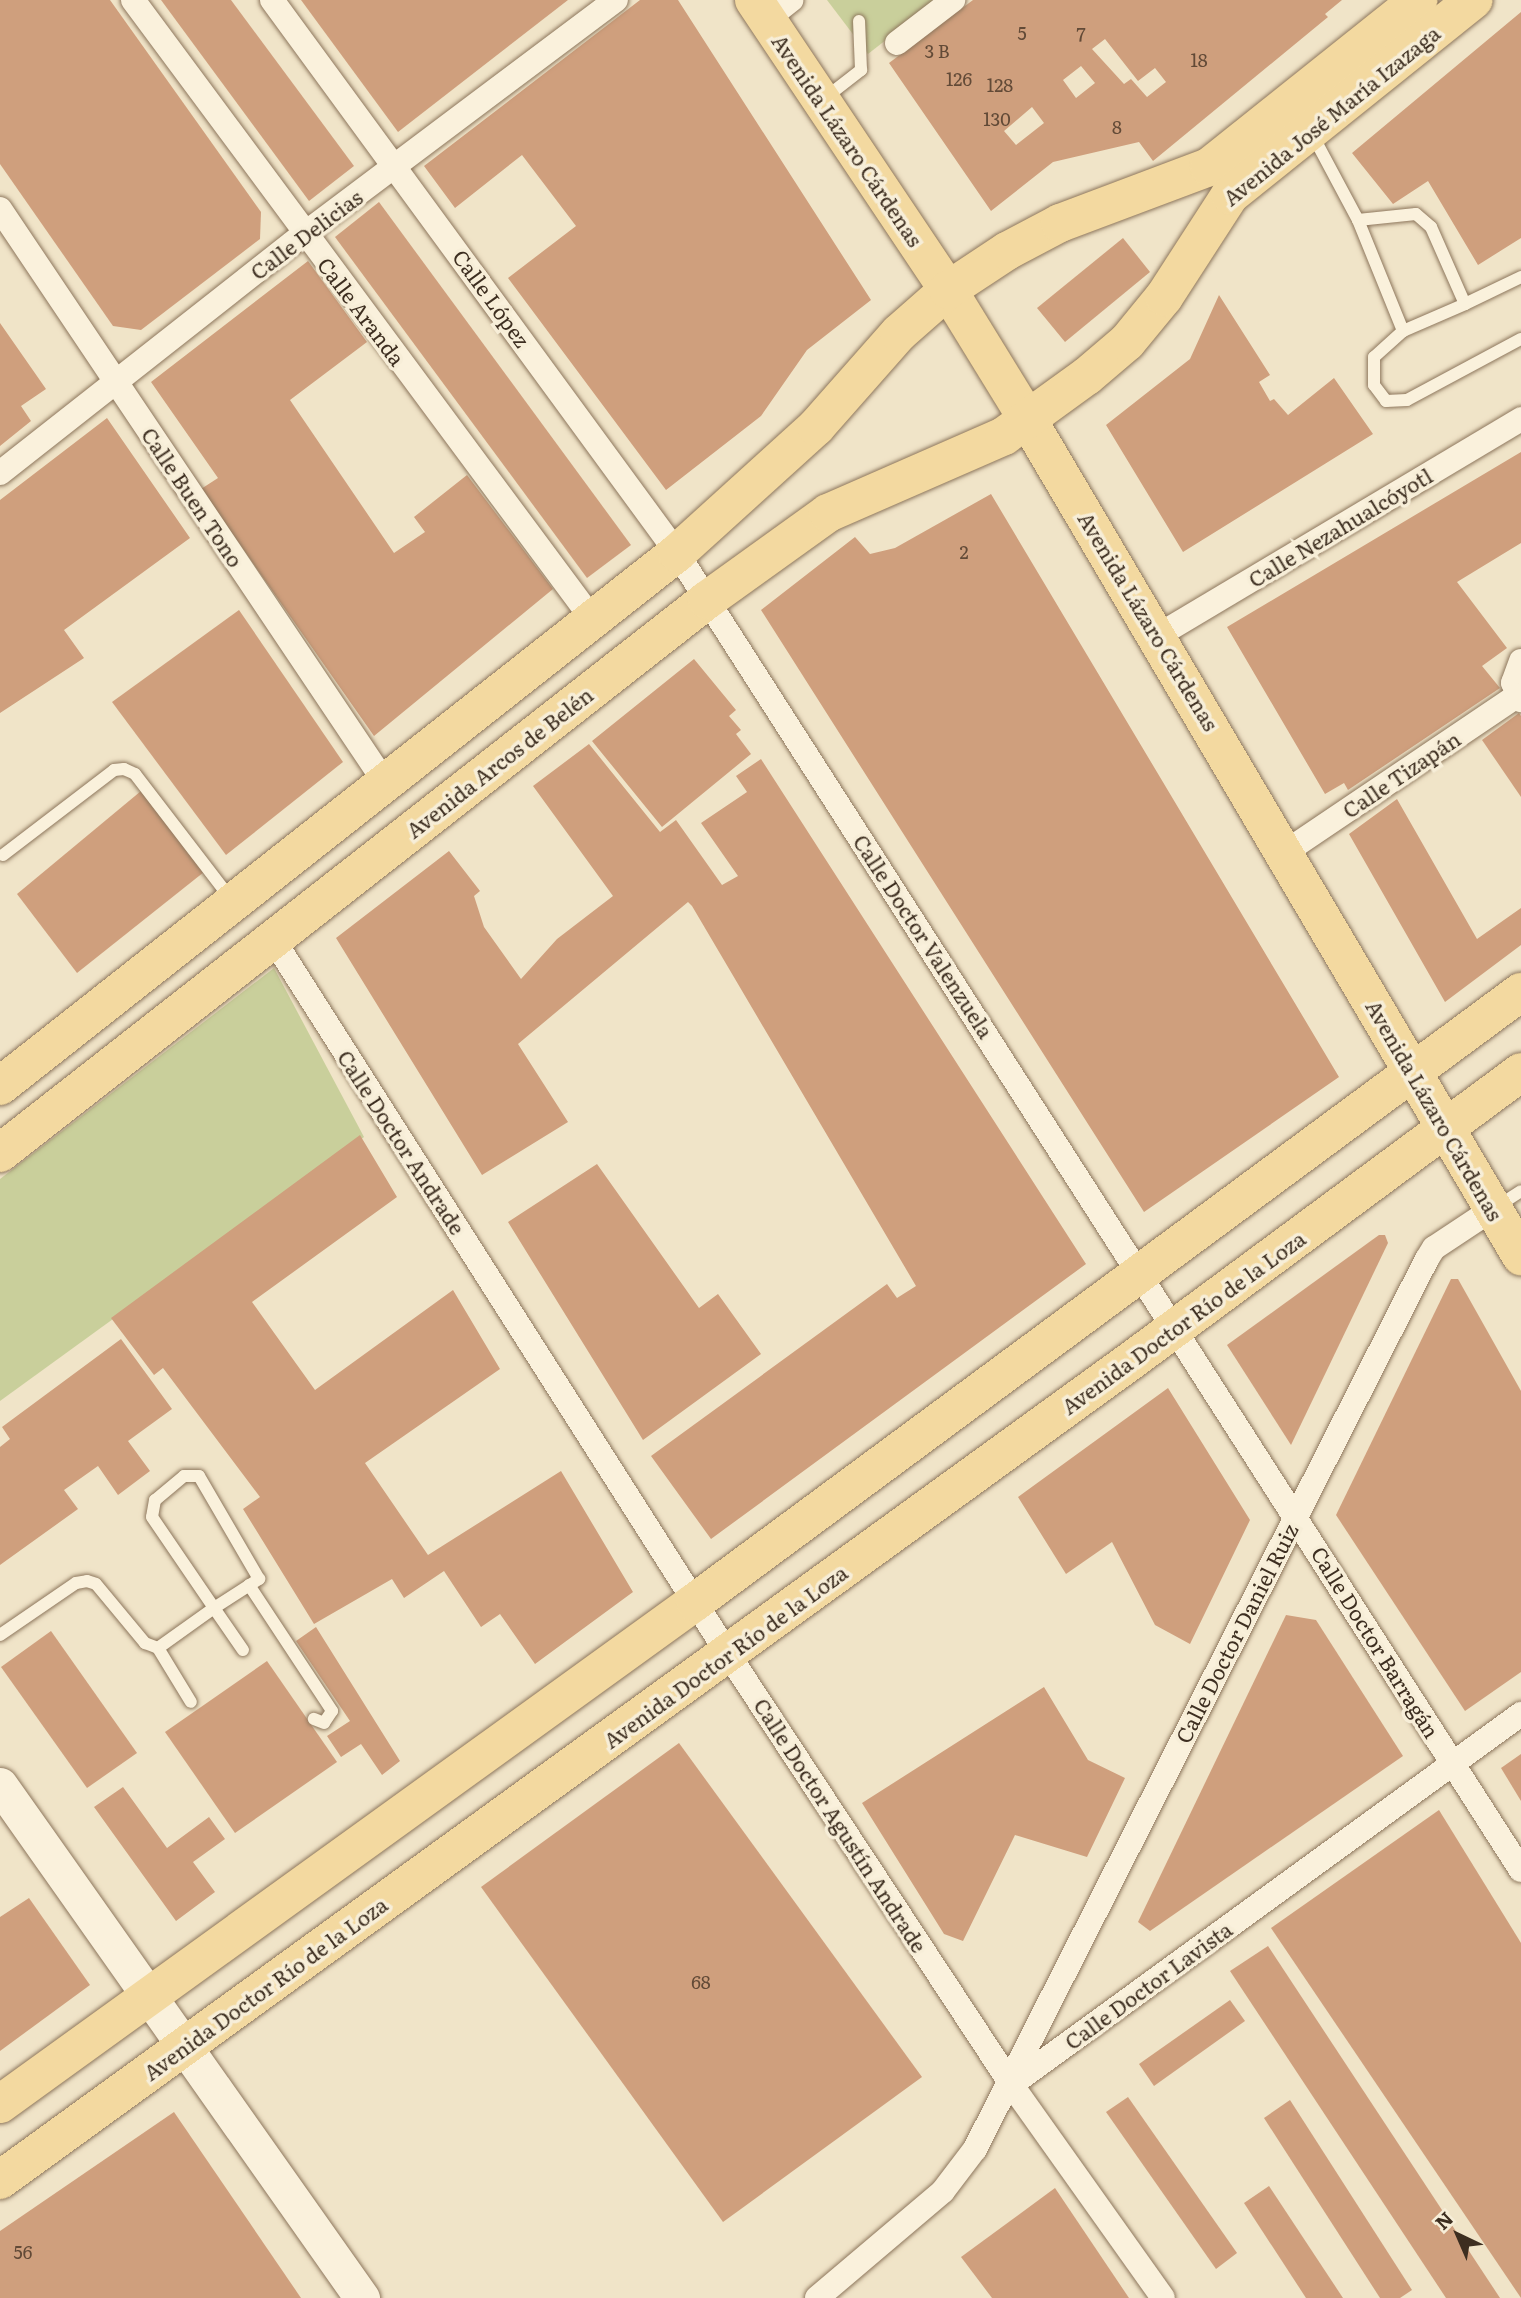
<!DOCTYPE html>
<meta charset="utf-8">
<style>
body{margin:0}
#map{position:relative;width:1521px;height:2298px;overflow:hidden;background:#f0e4c8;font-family:Literata,serif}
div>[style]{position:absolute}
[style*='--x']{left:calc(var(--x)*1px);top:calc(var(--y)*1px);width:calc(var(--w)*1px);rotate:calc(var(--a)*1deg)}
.green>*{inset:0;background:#c9cf9b}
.building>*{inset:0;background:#cf9f7d}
.roads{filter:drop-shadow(0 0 2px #8d765c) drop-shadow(0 0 2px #8d765c)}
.lane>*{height:12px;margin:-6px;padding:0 6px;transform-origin:6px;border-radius:6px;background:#faf1dc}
.street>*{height:24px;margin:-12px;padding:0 12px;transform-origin:12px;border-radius:12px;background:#faf1dc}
.secondary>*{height:35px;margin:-17.5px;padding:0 17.5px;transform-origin:17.5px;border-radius:17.5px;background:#faf1dc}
.primary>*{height:38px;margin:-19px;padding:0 19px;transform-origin:19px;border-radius:19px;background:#f3d9a0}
span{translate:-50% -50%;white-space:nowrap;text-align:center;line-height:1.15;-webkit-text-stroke:7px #f7eed8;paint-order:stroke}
.number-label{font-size:18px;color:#624a37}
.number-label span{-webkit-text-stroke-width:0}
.street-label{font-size:21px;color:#3d2e20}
.north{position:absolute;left:1423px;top:2200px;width:70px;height:70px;-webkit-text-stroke:5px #f7eed8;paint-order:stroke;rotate:316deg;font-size:19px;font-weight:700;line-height:28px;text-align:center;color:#3d2e20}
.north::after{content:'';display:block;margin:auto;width:24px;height:32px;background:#3d2e20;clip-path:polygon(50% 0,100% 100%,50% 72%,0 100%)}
</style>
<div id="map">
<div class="green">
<i style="clip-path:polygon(827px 0,937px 0,868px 54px)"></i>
<i style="clip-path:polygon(274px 968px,364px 1137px,0 1401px,0 1179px)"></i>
</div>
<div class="building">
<i style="clip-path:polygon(0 0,110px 0,261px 212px,260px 239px,141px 330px,113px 326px,0 164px)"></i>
<i style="clip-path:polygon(161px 0,231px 0,354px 166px,309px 201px)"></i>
<i style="clip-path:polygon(301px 0,568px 0,398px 132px)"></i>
<i style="clip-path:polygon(640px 0,678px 0,871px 300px,807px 350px,761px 416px,666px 490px,508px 278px,576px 226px,522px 155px,455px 208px,424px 166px)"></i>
<i style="clip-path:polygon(evenodd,973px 0,1342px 0,1325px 14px,1328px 17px,1153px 161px,1139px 142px,1053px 162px,991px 211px,889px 63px,973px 0,1105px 39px,1138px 81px,1155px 68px,1166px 82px,1147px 97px,1131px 79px,1124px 84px,1092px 49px,1105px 39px,973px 0,1081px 66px,1095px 83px,1076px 98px,1063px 80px,1081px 66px,973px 0,1032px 107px,1044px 123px,1016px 145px,1004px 131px,1032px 107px)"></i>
<i style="clip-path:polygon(1521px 12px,1521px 238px,1478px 265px,1428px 181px,1393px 204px,1352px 153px)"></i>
<i style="clip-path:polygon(379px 202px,631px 545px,587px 578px,335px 237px)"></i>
<i style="clip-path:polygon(1123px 238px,1150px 272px,1065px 342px,1037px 308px)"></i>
<i style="clip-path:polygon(308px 261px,367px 342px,290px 400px,394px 553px,425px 532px,414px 517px,467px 475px,553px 589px,374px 736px,201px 489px,218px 478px,151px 382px)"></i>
<i style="clip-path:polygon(1219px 295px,1270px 375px,1259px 382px,1270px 401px,1274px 399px,1288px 415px,1334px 378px,1373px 434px,1183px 552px,1106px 425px,1190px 359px)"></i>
<i style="clip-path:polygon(0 323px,46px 389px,21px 406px,31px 421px,0 446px)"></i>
<i style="clip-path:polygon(107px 418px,190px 538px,64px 630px,84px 658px,0 713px,0 500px)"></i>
<i style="clip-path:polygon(1521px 452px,1521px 543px,1457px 582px,1507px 648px,1482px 666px,1500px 688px,1348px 790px,1344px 783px,1325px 794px,1227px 627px)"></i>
<i style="clip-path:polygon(991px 494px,1339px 1077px,1144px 1212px,761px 610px,855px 537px,870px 554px,895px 548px)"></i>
<i style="clip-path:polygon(239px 610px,343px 762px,226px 855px,112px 702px)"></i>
<i style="clip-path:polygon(694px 659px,736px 710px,729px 716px,741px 730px,736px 734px,751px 754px,662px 827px,592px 741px)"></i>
<i style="clip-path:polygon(1519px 713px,1521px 716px,1521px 797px,1482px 740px)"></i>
<i style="clip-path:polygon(589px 744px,660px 832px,676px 820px,722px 885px,738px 876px,701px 823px,747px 792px,736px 776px,761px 759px,1086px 1264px,711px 1539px,651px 1456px,887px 1284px,897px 1298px,916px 1286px,692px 906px,688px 902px,518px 1044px,568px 1122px,482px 1175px,336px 938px,449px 851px,480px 891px,474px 896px,484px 927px,521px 979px,557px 939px,613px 896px,533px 786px)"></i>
<i style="clip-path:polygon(141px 791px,204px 872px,77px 973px,17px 894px)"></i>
<i style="clip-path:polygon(1397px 799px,1477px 939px,1521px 908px,1521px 945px,1445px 1002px,1349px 834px)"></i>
<i style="clip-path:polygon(360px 1135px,397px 1197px,252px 1302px,315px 1390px,453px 1290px,500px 1369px,365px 1463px,428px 1555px,561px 1471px,633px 1592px,535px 1664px,500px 1614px,481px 1627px,444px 1571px,404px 1598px,392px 1579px,314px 1624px,243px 1509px,260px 1497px,163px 1368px,154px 1375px,111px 1318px)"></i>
<i style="clip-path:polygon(597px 1164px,699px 1308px,718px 1294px,761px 1354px,643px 1440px,508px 1222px)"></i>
<i style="clip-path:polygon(1379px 1235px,1385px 1235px,1388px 1243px,1291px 1445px,1227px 1345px)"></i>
<i style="clip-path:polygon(1451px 1279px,1458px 1279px,1521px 1391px,1521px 1672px,1465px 1711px,1336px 1515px)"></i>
<i style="clip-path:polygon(121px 1339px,172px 1409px,128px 1441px,150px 1471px,118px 1495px,98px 1466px,64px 1490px,78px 1509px,0 1565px,0 1447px,10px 1439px,2px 1427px)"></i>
<i style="clip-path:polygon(1168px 1388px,1250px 1520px,1190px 1644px,1155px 1625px,1112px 1542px,1066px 1574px,1018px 1497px)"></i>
<i style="clip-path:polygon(1286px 1615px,1316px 1620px,1403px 1756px,1150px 1931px,1138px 1922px)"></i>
<i style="clip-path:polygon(316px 1627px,400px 1761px,382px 1775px,361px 1744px,341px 1757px,327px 1736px,350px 1721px,296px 1641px)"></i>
<i style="clip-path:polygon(51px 1631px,137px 1753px,87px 1788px,1px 1667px)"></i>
<i style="clip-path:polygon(267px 1661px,337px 1762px,235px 1833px,165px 1732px)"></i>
<i style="clip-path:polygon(1044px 1687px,1088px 1760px,1125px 1778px,1087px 1857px,1015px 1835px,963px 1941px,944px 1934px,862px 1803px)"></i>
<i style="clip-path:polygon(679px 1743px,922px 2077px,723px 2222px,481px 1887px)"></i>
<i style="clip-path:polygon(1521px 1754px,1521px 1801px,1501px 1768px)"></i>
<i style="clip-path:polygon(123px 1787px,167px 1848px,209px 1817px,225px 1839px,193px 1862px,215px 1892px,176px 1921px,94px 1807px)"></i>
<i style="clip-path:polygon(1439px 1810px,1521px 1943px,1521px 2298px,1271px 1928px)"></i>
<i style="clip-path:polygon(29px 1898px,90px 1985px,0 2051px,0 1917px)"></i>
<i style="clip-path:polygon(1268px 1946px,1500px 2298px,1446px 2298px,1230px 1971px)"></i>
<i style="clip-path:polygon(1230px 2000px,1245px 2021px,1154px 2086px,1139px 2064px)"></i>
<i style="clip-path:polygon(1128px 2097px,1237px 2253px,1216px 2269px,1106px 2112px)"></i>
<i style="clip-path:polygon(1290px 2100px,1412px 2290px,1400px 2298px,1380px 2298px,1264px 2118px)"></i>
<i style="clip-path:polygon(174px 2112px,301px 2298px,0 2298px,0 2231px)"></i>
<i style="clip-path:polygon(1269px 2186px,1343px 2298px,1306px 2298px,1244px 2203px)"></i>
<i style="clip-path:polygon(1055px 2188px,1129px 2298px,992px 2298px,961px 2257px)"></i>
</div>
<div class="roads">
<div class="lane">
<i style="--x:825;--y:98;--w:46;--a:-37.9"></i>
<i style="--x:861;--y:70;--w:49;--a:-92.3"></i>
<i style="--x:1312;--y:134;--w:98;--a:61.9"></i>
<i style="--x:1358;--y:220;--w:120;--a:67.9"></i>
<i style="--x:1403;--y:331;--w:39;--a:138"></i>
<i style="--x:1374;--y:357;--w:28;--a:90"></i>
<i style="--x:1374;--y:385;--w:20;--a:53"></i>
<i style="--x:1386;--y:401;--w:21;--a:-3"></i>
<i style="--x:1407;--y:400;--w:129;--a:-28.2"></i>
<i style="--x:1358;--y:220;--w:58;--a:-5.9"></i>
<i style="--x:1416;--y:214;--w:20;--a:41"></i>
<i style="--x:1431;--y:227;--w:84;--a:66.2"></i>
<i style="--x:1465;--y:304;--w:62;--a:-25.7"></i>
<i style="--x:1403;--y:331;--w:68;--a:-23.5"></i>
<i style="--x:3;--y:855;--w:140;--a:-37.4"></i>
<i style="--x:114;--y:770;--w:10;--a:-6"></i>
<i style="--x:124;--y:769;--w:12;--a:24"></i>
<i style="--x:135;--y:774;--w:156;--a:52.5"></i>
<i style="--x:1498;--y:1206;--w:27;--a:-33"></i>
<i style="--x:249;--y:1585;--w:151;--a:56.6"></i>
<i style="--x:332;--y:1711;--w:14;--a:124"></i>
<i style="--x:324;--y:1723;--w:11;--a:-158"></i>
<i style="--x:0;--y:1635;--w:92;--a:-34.4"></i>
<i style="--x:76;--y:1583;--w:11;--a:-10"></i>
<i style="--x:87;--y:1581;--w:9;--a:18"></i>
<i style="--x:96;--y:1584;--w:77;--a:50.3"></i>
<i style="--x:145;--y:1643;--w:14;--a:21"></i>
<i style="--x:158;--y:1648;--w:69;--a:-35.5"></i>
<i style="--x:214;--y:1608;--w:54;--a:-32.8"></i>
<i style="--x:259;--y:1579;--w:119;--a:-120.2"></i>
<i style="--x:199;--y:1476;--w:15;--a:180"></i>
<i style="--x:184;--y:1476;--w:38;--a:140"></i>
<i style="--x:155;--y:1500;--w:17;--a:100"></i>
<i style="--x:152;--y:1517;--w:110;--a:55.7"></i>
<i style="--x:214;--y:1608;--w:51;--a:55.4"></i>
<i style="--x:158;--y:1648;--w:63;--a:58.6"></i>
</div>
<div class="street">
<i style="--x:133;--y:0;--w:772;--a:53.43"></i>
<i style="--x:272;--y:0;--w:685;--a:53.78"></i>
<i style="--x:677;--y:553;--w:1564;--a:57.35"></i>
<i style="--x:767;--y:19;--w:31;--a:-38"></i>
<i style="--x:897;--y:43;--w:71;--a:-37.5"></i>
<i style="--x:0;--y:209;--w:693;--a:56.13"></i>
<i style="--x:0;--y:473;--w:387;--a:-38.2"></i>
<i style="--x:304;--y:234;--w:390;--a:-36.9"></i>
<i style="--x:1159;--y:635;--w:422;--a:-30.8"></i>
<i style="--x:1521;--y:661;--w:23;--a:110"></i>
<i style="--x:1513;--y:683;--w:19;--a:65"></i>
<i style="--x:1284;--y:853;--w:282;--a:-34"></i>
<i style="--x:273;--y:939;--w:847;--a:57.53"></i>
<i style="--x:728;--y:1654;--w:515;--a:56.65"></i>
<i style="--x:1011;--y:2084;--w:262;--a:54.6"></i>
<i style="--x:1015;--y:2082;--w:626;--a:-36.03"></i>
<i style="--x:817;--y:2298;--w:165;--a:-40.3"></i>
<i style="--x:943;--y:2191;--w:53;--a:-52.7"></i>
<i style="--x:975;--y:2149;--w:998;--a:-63.08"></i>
<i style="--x:1427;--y:1259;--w:13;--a:-58"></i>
<i style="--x:1434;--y:1248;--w:71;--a:-33.5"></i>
</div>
<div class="secondary">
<i style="--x:0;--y:1785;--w:628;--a:54.79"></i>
</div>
<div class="primary">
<i style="--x:754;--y:0;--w:349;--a:56.2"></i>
<i style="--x:948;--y:290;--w:153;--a:58.4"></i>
<i style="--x:1028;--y:420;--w:971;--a:59.47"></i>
<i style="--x:0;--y:1086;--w:862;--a:-38.21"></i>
<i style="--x:677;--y:553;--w:188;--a:-42.2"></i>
<i style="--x:816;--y:427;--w:125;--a:-48.6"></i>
<i style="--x:899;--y:333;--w:65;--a:-41.3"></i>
<i style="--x:948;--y:290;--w:71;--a:-33.5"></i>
<i style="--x:1007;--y:251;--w:60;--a:-27.8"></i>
<i style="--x:1060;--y:223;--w:159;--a:-20.6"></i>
<i style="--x:1209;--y:167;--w:268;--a:-38.6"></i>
<i style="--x:0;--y:1153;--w:898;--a:-38.03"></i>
<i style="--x:707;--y:600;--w:149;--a:-35.7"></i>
<i style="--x:828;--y:513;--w:192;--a:-23.6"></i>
<i style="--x:1004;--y:436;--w:102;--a:-35.9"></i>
<i style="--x:1087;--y:376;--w:52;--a:-40.4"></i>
<i style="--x:1127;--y:342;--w:58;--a:-50.6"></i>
<i style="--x:1164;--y:297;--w:121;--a:-57.1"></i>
<i style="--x:1230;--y:195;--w:312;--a:-38.7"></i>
<i style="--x:0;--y:2104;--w:857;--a:-35.84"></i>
<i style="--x:695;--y:1602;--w:1027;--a:-36.45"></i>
<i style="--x:0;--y:2180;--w:1398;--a:-35.92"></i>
<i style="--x:1132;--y:1360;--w:484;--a:-36.5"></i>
</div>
</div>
<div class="number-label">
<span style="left:1022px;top:33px">5</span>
<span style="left:1081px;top:34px">7</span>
<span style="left:937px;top:51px">3 B</span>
<span style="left:1199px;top:60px">18</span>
<span style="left:959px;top:79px">126</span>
<span style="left:1000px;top:85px">128</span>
<span style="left:997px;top:119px">130</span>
<span style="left:1117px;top:127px">8</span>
<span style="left:964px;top:552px">2</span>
<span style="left:701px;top:1982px">68</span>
<span style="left:23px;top:2252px">56</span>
</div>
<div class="street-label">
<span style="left:1331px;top:115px;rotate:-39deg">Avenida José María Izazaga</span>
<span style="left:848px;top:140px;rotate:56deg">Avenida Lázaro Cárdenas</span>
<span style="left:306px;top:234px;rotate:-37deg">Calle Delicias</span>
<span style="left:492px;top:298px;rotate:54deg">Calle López</span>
<span style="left:362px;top:311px;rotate:53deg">Calle Aranda</span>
<span style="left:193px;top:497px;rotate:56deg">Calle Buen Tono</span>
<span style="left:1340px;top:527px;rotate:-31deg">Calle Nezahualcóyotl</span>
<span style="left:1149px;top:621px;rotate:59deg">Avenida Lázaro Cárdenas</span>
<span style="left:499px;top:762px;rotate:-38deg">Avenida Arcos de Belén</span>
<span style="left:1401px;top:774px;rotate:-34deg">Calle Tizapán</span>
<span style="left:924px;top:936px;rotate:57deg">Calle Doctor Valenzuela</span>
<span style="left:1435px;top:1110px;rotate:60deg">Avenida Lázaro Cárdenas</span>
<span style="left:402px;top:1142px;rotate:57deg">Calle Doctor Andrade</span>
<span style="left:1183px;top:1322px;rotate:-36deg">Avenida Doctor Río de la Loza</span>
<span style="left:1236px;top:1633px;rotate:-63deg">Calle Doctor Daniel Ruiz</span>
<span style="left:1376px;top:1642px;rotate:58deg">Calle Doctor Barragán</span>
<span style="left:725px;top:1656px;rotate:-36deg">Avenida Doctor Río de la Loza</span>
<span style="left:841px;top:1825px;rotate:57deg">Calle Doctor Agustín Andrade</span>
<span style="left:1148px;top:1985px;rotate:-36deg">Calle Doctor Lavista</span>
<span style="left:265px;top:1988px;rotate:-36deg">Avenida Doctor Río de la Loza</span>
</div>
<div class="north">N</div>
</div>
